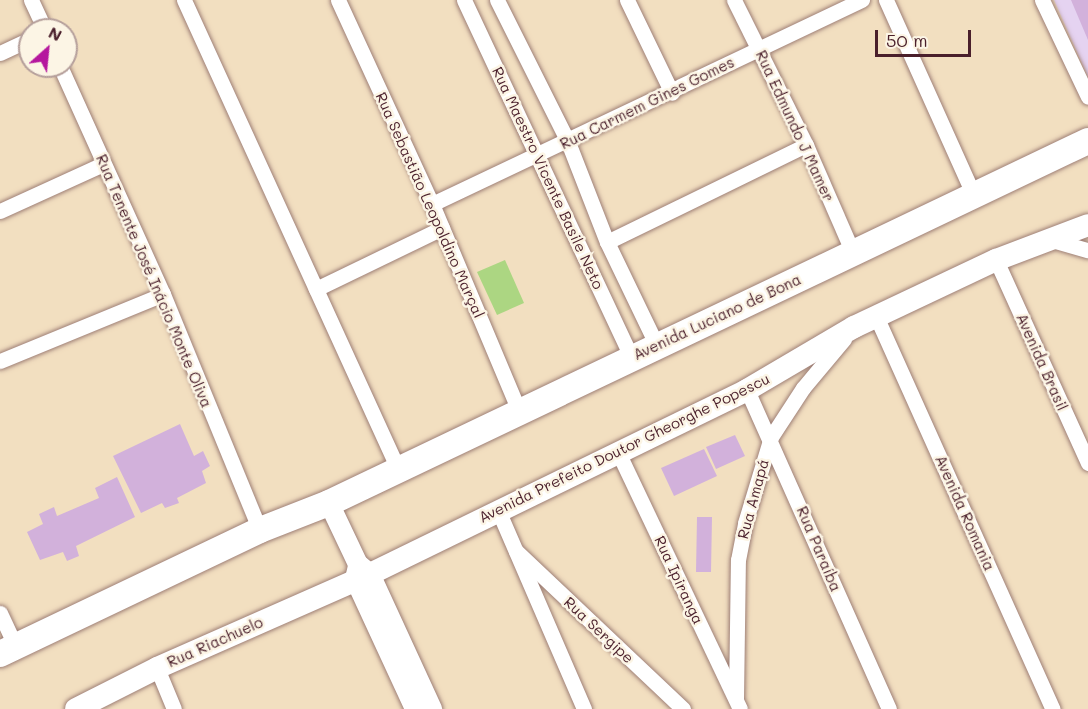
<!DOCTYPE html>
<meta charset="utf-8">
<style>
body{margin:0}
#map{position:relative;width:1088px;height:709px;overflow:hidden;background:#f2dfc0;font-family:Mali,sans-serif}
div>[style]{position:absolute}
[style*='--x']{left:calc(var(--x)*1px);top:calc(var(--y)*1px);width:calc(var(--w)*1px);rotate:calc(var(--a)*1deg)}
.built>*{inset:0;background:#e5d3f1}
.green>*{inset:0;background:#acd682}
.building>*{inset:0;background:#d2b1db}
.roads{filter:drop-shadow(0 0 2px #9e7f76) drop-shadow(0 0 2px #9e7f76)}
.minor>*{height:15px;margin:-7.5px;padding:0 7.5px;transform-origin:7.5px;border-radius:7.5px;background:#fff}
.tertiary>*{height:20px;margin:-10px;padding:0 10px;transform-origin:10px;border-radius:10px;background:#fff}
.secondary>*{height:22px;margin:-11px;padding:0 11px;transform-origin:11px;border-radius:11px;background:#fff}
.primary>*{height:26px;margin:-13px;padding:0 13px;transform-origin:13px;border-radius:13px;background:#fff}
span{translate:-50% -50%;white-space:nowrap;text-align:center;line-height:1.15;-webkit-text-stroke:5px #fcf5e5;paint-order:stroke}
.street-label{font-size:15px;color:#4a1f2b}
.north{position:absolute;left:18px;top:18px;width:60px;height:60px;box-sizing:border-box;background:#fcf5e5;border:2px solid #b59f9b;border-radius:50%;rotate:27deg;font-size:16px;font-weight:700;line-height:24px;text-align:center;color:#4a1f2b}
.north::after{content:'';display:block;margin:auto;width:21px;height:27px;background:#b5179e;clip-path:polygon(50% 0,100% 100%,50% 72%,0 100%)}
.scale{position:absolute;left:875px;top:30px;width:96px;height:27px;box-sizing:border-box;border:3px solid #4a1f2b;border-top:0;padding-left:8px;font-size:18px;line-height:21px;white-space:nowrap;color:#4a1f2b;-webkit-text-stroke:4px #fcf5e5;paint-order:stroke}
</style>
<div id="map">
<div class="built">
<i style="clip-path:polygon(1054px 0,1088px 0,1088px 77px)"></i>
</div>
<div class="green">
<i style="clip-path:polygon(505px 260px,524px 303px,497px 315px,477px 272px)"></i>
</div>
<div class="building">
<i style="clip-path:polygon(1071px 0,1088px 0,1088px 40px)"></i>
<i style="clip-path:polygon(180px 424px,194px 456px,203px 451px,210px 466px,202px 471px,206px 483px,177px 498px,179px 503px,165px 508px,162px 503px,141px 513px,113px 456px)"></i>
<i style="clip-path:polygon(735px 435px,745px 456px,716px 469px,706px 447px)"></i>
<i style="clip-path:polygon(704px 449px,717px 476px,674px 496px,661px 468px)"></i>
<i style="clip-path:polygon(117px 477px,135px 517px,76px 546px,79px 556px,67px 561px,63px 552px,40px 560px,27px 532px,43px 524px,39px 514px,54px 507px,57px 516px,99px 498px,95px 488px)"></i>
<i style="clip-path:polygon(697px 517px,712px 517px,711px 572px,696px 572px)"></i>
</div>
<div class="roads">
<div class="minor">
<i style="--x:31;--y:0;--w:33;--a:65"></i>
<i style="--x:184;--y:0;--w:516;--a:65.47"></i>
<i style="--x:338;--y:0;--w:225;--a:65.3"></i>
<i style="--x:432;--y:204;--w:225;--a:67.2"></i>
<i style="--x:464;--y:0;--w:394;--a:64.9"></i>
<i style="--x:497;--y:0;--w:159;--a:63.4"></i>
<i style="--x:568;--y:142;--w:107;--a:68.7"></i>
<i style="--x:607;--y:242;--w:115;--a:64.3"></i>
<i style="--x:627;--y:0;--w:103;--a:64.2"></i>
<i style="--x:734;--y:0;--w:162;--a:63.6"></i>
<i style="--x:806;--y:145;--w:118;--a:66.5"></i>
<i style="--x:886;--y:0;--w:215;--a:65.8"></i>
<i style="--x:1042;--y:0;--w:107;--a:64.6"></i>
<i style="--x:0;--y:53;--w:33;--a:-25"></i>
<i style="--x:60;--y:66;--w:250;--a:65.7"></i>
<i style="--x:163;--y:294;--w:255;--a:67.7"></i>
<i style="--x:432;--y:204;--w:476;--a:-25.4"></i>
<i style="--x:0;--y:211;--w:113;--a:-24.5"></i>
<i style="--x:1052;--y:240;--w:37;--a:16"></i>
<i style="--x:607;--y:242;--w:221;--a:-26"></i>
<i style="--x:996;--y:260;--w:223;--a:65.6"></i>
<i style="--x:316;--y:289;--w:140;--a:-25.8"></i>
<i style="--x:876;--y:316;--w:431;--a:65.8"></i>
<i style="--x:0;--y:361;--w:176;--a:-22.3"></i>
<i style="--x:747;--y:390;--w:349;--a:66"></i>
<i style="--x:618;--y:452;--w:284;--a:64.6"></i>
<i style="--x:498;--y:510;--w:217;--a:66.6"></i>
<i style="--x:516;--y:551;--w:230;--a:43.4"></i>
<i style="--x:0;--y:613;--w:38;--a:65"></i>
<i style="--x:157;--y:668;--w:44;--a:67.5"></i>
<i style="--x:736;--y:699;--w:139;--a:-89.2"></i>
<i style="--x:738;--y:560;--w:38;--a:-79"></i>
<i style="--x:745;--y:523;--w:90;--a:-73.2"></i>
<i style="--x:771;--y:437;--w:59;--a:-56.9"></i>
<i style="--x:803;--y:388;--w:64;--a:-50.1"></i>
</div>
<div class="tertiary">
<i style="--x:329;--y:503;--w:68;--a:64.6"></i>
<i style="--x:358;--y:564;--w:16;--a:40"></i>
<i style="--x:370;--y:574;--w:149;--a:65.3"></i>
<i style="--x:358;--y:566;--w:13;--a:103"></i>
<i style="--x:355;--y:579;--w:143;--a:65.2"></i>
</div>
<div class="secondary">
<i style="--x:76;--y:709;--w:91;--a:-26.8"></i>
<i style="--x:157;--y:668;--w:233;--a:-23.8"></i>
<i style="--x:370;--y:574;--w:420;--a:-26"></i>
<i style="--x:747;--y:390;--w:124;--a:-30.5"></i>
<i style="--x:854;--y:327;--w:157;--a:-25.3"></i>
<i style="--x:996;--y:260;--w:98;--a:-20.8"></i>
</div>
<div class="primary">
<i style="--x:0;--y:654;--w:288;--a:-25.5"></i>
<i style="--x:260;--y:530;--w:74;--a:-21.4"></i>
<i style="--x:329;--y:503;--w:841;--a:-25.5"></i>
</div>
</div>
<div class="street-label">
<span style="left:647px;top:103px;rotate:-26deg">Rua Carmem Gines Gomes</span>
<span style="left:795px;top:126px;rotate:65deg">Rua Edmundo J Mamer</span>
<span style="left:548px;top:178px;rotate:65deg">Rua Maestro Vicente Basile Neto</span>
<span style="left:430px;top:205px;rotate:66deg">Rua Sebastião Leopoldino Marçal</span>
<span style="left:154px;top:281px;rotate:67deg">Rua Tenente José Inácio Monte Oliva</span>
<span style="left:717px;top:317px;rotate:-25deg">Avenida Luciano de Bona</span>
<span style="left:1042px;top:362px;rotate:66deg">Avenida Brasil</span>
<span style="left:624px;top:448px;rotate:-26deg">Avenida Prefeito Doutor Gheorghe Popescu</span>
<span style="left:753px;top:499px;rotate:-75deg">Rua Amapá</span>
<span style="left:965px;top:513px;rotate:66deg">Avenida Romania</span>
<span style="left:819px;top:549px;rotate:67deg">Rua Paraíba</span>
<span style="left:679px;top:580px;rotate:65deg">Rua Ipiranga</span>
<span style="left:599px;top:630px;rotate:43deg">Rua Sergipe</span>
<span style="left:215px;top:642px;rotate:-24deg">Rua Riachuelo</span>
</div>
<div class="north">N</div>
<div class="scale">50 m</div>
</div>
